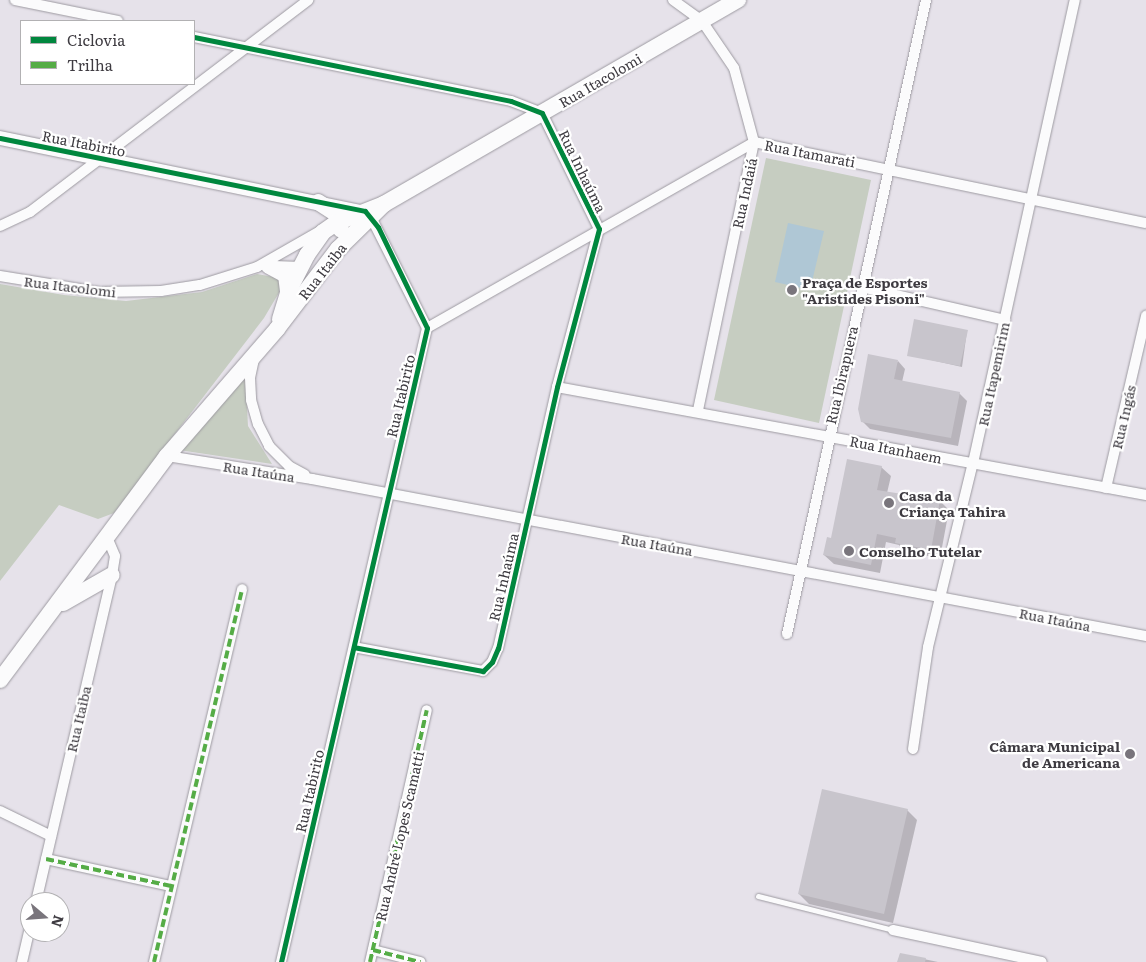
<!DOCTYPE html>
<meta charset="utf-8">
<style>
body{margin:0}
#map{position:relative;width:1146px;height:962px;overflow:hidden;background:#e6e2ea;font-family:Literata,serif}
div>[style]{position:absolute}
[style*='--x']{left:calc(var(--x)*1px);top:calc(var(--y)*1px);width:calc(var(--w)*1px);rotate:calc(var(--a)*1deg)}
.green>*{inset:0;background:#c6cdc1}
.water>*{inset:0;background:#afc7d5}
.shadow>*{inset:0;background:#0003}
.building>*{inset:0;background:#c8c5cc}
.roads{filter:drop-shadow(0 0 1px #9d9aa1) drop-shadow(0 0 1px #9d9aa1)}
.service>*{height:5px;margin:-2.5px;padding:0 2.5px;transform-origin:2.5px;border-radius:2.5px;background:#fbfbfc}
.minor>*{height:10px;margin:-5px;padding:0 5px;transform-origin:5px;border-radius:5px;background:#fbfbfc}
.tertiary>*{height:14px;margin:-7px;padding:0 7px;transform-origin:7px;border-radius:7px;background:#fbfbfc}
.primary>*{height:16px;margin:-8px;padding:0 8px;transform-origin:8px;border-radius:8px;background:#fbfbfc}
.quiet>*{height:4px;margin-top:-2px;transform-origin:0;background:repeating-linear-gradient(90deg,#55ac46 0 8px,transparent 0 12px)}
.cycleway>*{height:5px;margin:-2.5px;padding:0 2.5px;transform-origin:2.5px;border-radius:2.5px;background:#00873e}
.dots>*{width:14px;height:14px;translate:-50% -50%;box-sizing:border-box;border:2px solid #fff;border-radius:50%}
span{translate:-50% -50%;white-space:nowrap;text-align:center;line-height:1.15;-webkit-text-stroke:4.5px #fff;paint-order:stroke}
.street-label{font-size:14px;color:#3e3b41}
.poi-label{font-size:14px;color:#3e3b41;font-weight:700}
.left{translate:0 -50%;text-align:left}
.right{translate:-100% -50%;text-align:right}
.legend{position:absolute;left:20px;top:20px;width:175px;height:65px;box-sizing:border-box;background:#fff;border:1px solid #b2b1b3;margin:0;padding:6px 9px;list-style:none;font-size:15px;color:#3e3b41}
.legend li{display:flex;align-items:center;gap:10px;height:25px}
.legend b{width:25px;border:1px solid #b2b1b3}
.north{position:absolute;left:20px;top:892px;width:50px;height:50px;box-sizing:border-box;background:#fff;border:1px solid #b2b1b3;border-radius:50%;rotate:108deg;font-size:14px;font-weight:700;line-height:20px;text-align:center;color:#3e3b41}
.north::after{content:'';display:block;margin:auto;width:18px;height:22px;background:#79757c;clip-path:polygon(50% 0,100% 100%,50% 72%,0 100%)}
</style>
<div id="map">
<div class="green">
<i style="clip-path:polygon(766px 158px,871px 180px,819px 423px,714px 400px)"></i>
<i style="clip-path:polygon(257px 274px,279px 278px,280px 291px,264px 318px,114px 513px,98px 519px,59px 505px,0 581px,0 284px,64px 295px,126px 301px,202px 292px)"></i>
<i style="clip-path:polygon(245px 371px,248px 426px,272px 464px,179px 450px)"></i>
</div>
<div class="water">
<i style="clip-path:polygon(788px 223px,824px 231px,810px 290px,775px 282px)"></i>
</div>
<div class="shadow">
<i style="clip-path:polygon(967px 331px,962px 367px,909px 355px)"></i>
<i style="clip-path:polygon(898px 361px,905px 369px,902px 382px,959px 393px,967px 401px,958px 446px,870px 429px,862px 421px)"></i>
<i style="clip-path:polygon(881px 467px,891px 476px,887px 493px,940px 501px,949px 510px,940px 558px,905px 552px,899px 545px,886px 542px,880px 573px,834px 564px,824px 555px)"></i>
<i style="clip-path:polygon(907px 810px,917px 820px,893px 923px,809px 904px,799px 894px)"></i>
<i style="clip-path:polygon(900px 954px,938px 962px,899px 962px)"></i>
</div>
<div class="building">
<i style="clip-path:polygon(914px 319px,968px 330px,960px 366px,907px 356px)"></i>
<i style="clip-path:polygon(868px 354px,898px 360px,894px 379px,960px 392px,951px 438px,861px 422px,858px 409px)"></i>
<i style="clip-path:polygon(847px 459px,882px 466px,877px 490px,940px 500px,931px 550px,895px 543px,896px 538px,877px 534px,871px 565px,823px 555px,827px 537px,831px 538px)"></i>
<i style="clip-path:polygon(822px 789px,908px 809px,884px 914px,798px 894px)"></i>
<i style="clip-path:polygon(900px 953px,926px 958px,925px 962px,897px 962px)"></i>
</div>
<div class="roads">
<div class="service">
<i style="--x:758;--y:896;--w:139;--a:14.1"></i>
</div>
<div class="minor">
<i style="--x:15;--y:0;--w:105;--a:11.5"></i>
<i style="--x:673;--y:0;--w:36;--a:36"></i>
<i style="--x:702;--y:21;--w:57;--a:55.8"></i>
<i style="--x:734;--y:68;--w:77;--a:74.9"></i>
<i style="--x:754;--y:142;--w:275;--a:101.8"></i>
<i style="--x:194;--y:37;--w:323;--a:11.4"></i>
<i style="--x:511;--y:101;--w:33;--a:21"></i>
<i style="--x:542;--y:113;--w:129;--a:63.8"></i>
<i style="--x:599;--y:229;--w:163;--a:104.9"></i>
<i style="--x:557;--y:387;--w:268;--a:102.7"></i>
<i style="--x:498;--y:648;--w:15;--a:113"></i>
<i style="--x:492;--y:662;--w:13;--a:135"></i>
<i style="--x:483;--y:671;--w:131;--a:-169.5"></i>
<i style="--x:0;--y:226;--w:33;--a:-25"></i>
<i style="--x:30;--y:212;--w:350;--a:-37.3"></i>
<i style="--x:273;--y:266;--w:28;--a:2"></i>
<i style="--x:0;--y:276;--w:100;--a:9.2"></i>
<i style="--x:99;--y:292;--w:62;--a:-0.9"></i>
<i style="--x:161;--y:291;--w:39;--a:-9"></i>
<i style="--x:200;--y:285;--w:60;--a:-17.5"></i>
<i style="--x:257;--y:267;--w:73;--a:-29.7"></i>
<i style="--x:861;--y:287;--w:148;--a:12.9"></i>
<i style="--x:427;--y:328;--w:376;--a:-29.6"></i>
<i style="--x:754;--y:142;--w:400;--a:11.7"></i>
<i style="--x:254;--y:359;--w:19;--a:102"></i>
<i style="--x:250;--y:378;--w:22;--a:87"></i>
<i style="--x:251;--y:400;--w:25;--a:74"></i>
<i style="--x:258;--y:424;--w:25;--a:63"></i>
<i style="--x:269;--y:446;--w:28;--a:45"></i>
<i style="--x:289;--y:466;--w:18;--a:29"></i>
<i style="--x:557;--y:387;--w:599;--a:10.39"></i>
<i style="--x:167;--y:456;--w:147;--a:9"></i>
<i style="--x:312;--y:479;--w:849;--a:10.66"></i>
<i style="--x:1106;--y:488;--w:177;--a:-76.9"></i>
<i style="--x:787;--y:634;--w:649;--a:-77.63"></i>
<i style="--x:913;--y:749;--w:103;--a:-81.6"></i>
<i style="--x:928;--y:647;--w:189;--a:-76.3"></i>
<i style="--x:973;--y:463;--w:474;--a:-77.6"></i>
<i style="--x:0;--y:811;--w:57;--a:26.1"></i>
<i style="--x:46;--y:859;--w:128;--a:12.2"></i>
<i style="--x:36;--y:902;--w:336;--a:-76.9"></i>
<i style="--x:112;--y:575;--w:19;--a:-81"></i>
<i style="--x:115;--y:556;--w:21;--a:-113"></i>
<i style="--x:893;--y:930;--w:152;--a:12.1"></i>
<i style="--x:373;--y:950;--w:49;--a:14.3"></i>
<i style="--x:22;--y:962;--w:35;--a:-77"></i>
<i style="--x:154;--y:962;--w:383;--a:-76.7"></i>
<i style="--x:281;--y:962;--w:651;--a:-77.03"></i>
<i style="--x:427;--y:328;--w:124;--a:-116.8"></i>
<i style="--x:370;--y:962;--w:258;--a:-77.3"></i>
</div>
<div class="tertiary">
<i style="--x:0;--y:138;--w:377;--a:11.6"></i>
</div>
<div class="primary">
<i style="--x:318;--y:202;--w:24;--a:33"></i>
<i style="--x:338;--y:215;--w:15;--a:79"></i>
<i style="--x:269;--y:266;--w:19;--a:28"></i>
<i style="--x:286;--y:275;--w:17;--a:83"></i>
<i style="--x:280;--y:319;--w:28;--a:-73"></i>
<i style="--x:288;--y:292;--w:42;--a:-62.8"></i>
<i style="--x:307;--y:255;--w:28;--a:-55"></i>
<i style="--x:323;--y:232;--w:16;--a:-35"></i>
<i style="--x:336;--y:223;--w:52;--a:-21.6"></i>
<i style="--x:384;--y:204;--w:409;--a:-30"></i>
<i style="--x:63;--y:603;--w:56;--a:-29.7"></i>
<i style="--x:0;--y:680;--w:279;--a:-53.3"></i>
<i style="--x:167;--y:456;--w:168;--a:-49.1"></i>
<i style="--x:277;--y:329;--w:101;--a:-52.7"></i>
<i style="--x:338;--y:249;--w:64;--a:-44.4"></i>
</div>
</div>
<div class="quiet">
<i style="--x:46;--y:859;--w:128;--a:12.2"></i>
<i style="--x:373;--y:950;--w:49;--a:14.3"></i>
<i style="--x:154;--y:962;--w:383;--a:-76.7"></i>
<i style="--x:370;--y:962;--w:258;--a:-77.3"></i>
</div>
<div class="cycleway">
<i style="--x:194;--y:37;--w:323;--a:11.4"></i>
<i style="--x:511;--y:101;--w:33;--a:21"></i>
<i style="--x:542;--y:113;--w:129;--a:63.8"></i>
<i style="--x:599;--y:229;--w:163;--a:104.9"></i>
<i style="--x:557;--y:387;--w:268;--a:102.7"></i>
<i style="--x:498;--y:648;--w:15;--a:113"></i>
<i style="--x:492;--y:662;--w:13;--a:135"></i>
<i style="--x:483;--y:671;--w:131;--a:-169.5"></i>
<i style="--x:0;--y:138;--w:372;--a:11.3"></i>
<i style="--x:365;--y:211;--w:21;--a:51"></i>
<i style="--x:378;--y:227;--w:112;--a:64.1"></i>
<i style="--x:427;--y:328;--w:651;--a:102.97"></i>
</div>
<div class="dots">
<i style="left:792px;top:290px;background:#79757c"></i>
<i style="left:889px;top:503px;background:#79757c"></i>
<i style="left:849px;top:551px;background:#79757c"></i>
<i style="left:1130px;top:754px;background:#79757c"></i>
</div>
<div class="street-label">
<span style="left:600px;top:80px;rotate:-30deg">Rua Itacolomi</span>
<span style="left:84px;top:143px;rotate:11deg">Rua Itabirito</span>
<span style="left:810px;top:153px;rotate:11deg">Rua Itamarati</span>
<span style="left:583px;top:171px;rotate:64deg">Rua Inhaúma</span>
<span style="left:744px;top:193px;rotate:-78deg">Rua Indaiá</span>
<span style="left:322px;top:271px;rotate:-52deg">Rua Itaiba</span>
<span style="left:70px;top:286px;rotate:7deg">Rua Itacolomi</span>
<span style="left:993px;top:374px;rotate:-78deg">Rua Itapemirim</span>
<span style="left:841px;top:375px;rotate:-77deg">Rua Ibirapuera</span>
<span style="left:400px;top:396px;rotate:-77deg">Rua Itabirito</span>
<span style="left:1123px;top:417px;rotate:-77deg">Rua Ingás</span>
<span style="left:896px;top:449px;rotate:11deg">Rua Itanhaem</span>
<span style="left:259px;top:471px;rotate:9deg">Rua Itaúna</span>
<span style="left:657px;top:544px;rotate:10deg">Rua Itaúna</span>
<span style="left:503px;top:577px;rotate:-77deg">Rua Inhaúma</span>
<span style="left:1055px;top:619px;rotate:11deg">Rua Itaúna</span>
<span style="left:78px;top:719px;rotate:-77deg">Rua Itaiba</span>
<span style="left:309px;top:791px;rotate:-77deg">Rua Itabirito</span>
<span style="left:399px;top:836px;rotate:-77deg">Rua André Lopes Scamatti</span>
</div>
<div class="poi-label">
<span class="left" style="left:802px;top:290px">Praça de Esportes<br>"Aristides Pisoni"</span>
<span class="left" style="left:899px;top:503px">Casa da<br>Criança Tahira</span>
<span class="left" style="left:859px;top:551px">Conselho Tutelar</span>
<span class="right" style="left:1120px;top:754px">Câmara Municipal<br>de Americana</span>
</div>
<ul class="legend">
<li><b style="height:6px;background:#00873e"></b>Ciclovia</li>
<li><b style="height:6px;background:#55ac46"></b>Trilha</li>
</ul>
<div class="north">N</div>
</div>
